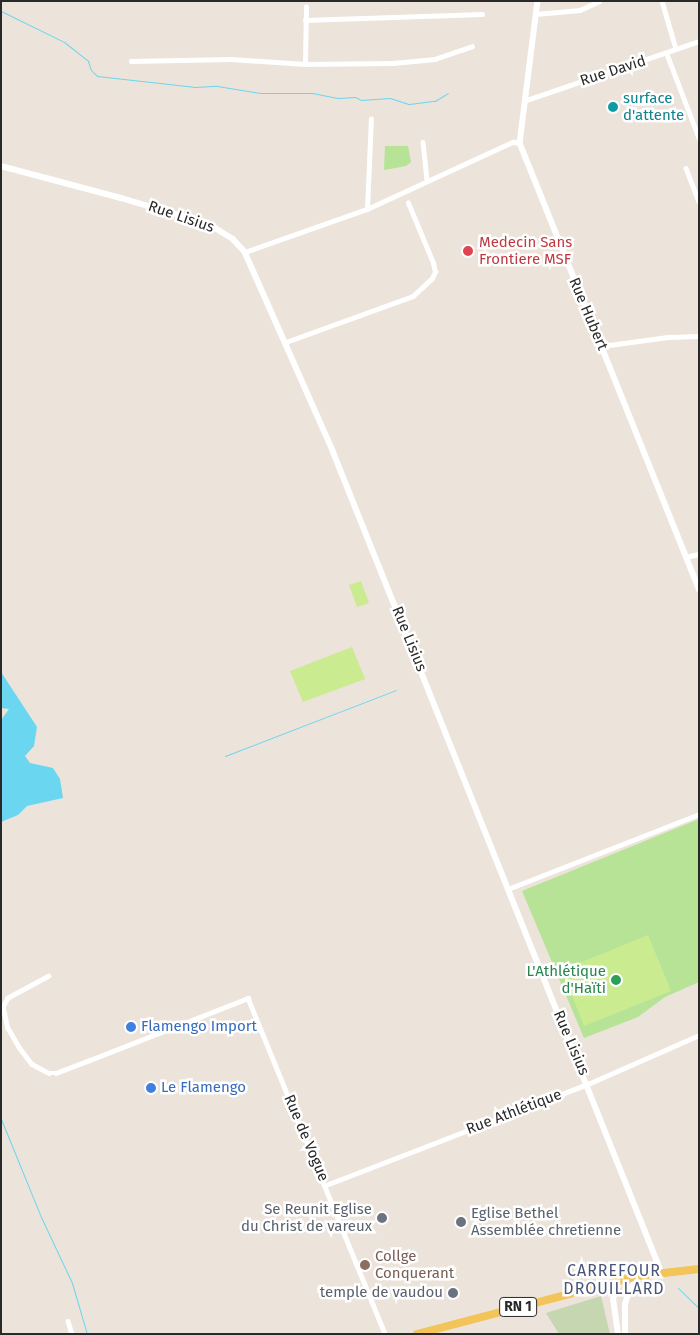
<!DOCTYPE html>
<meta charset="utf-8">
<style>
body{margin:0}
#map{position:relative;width:700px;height:1335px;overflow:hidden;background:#ece3da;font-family:"Fira Sans",sans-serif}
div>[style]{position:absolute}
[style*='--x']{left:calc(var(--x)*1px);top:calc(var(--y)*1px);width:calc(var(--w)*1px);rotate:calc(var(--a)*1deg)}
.green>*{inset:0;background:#b6e396}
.cemetery>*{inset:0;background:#c6d6b1}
.pitch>*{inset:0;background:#cbeb91}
.water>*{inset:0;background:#6bd6f0}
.stream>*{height:1px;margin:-0.5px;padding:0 0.5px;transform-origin:0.5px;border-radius:0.5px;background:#6bd6f0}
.minor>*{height:4.5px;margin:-2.25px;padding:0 2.25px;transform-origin:2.25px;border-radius:2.25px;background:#fff}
.tertiary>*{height:5.5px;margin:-2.75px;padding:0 2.75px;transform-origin:2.75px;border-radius:2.75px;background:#fff}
.secondary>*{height:6px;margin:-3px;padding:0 3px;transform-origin:3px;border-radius:3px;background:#fff}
.primary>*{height:8px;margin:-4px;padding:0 4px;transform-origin:4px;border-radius:4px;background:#f2c459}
.dots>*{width:14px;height:14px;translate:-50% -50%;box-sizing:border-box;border:2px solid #fff;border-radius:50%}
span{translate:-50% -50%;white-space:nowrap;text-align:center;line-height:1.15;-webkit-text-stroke:5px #fff;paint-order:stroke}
.shield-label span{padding:1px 4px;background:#fff;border:1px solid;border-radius:4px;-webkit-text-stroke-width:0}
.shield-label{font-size:14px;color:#292929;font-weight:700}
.street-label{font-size:15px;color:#292929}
.culture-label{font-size:15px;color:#0d838f}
.left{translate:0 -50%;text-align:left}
.health-label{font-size:15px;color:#be3a42}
.leisure-label{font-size:15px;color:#27864d}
.right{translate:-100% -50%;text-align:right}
.shop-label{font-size:15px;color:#366cbe}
.worship-label{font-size:15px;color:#5b616d}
.education-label{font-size:15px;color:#785e54}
.neighbourhood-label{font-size:16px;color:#49557a;letter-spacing:1px}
.frame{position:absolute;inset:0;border:2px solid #292929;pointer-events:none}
</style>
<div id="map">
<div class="green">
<i style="clip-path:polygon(385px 146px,408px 146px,411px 162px,406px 166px,384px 170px)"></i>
<i style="clip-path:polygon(699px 819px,699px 982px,665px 997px,638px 1017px,584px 1038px,522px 891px)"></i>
</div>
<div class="cemetery">
<i style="clip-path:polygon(601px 1296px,610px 1334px,559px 1334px,546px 1313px)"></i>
</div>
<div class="pitch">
<i style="clip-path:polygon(361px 581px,369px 603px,357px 607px,349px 585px)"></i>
<i style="clip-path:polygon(352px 647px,365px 679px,303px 702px,290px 671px)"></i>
<i style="clip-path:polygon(648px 935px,671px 991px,584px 1026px,562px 970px)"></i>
</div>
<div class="water">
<i style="clip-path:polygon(1px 672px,37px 727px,34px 746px,25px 756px,30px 763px,53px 768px,60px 779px,63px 798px,27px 806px,18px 815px,1px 822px,1px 720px,9px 709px,1px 708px)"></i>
</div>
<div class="stream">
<i style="--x:1;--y:11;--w:70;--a:26.2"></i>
<i style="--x:64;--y:42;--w:31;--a:38"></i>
<i style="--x:88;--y:61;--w:9;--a:72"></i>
<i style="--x:91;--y:70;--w:8;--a:45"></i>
<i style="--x:97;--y:76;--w:99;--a:6.4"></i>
<i style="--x:195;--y:87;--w:22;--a:-3"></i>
<i style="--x:217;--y:86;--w:44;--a:9.2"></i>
<i style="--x:260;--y:93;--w:52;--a:0"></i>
<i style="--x:312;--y:93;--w:26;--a:11"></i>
<i style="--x:338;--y:98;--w:17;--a:-3"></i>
<i style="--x:355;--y:97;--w:7;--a:27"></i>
<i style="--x:361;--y:100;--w:29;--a:-4"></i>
<i style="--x:390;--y:98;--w:20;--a:18"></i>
<i style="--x:409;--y:104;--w:26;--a:-7"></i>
<i style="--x:435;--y:101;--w:15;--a:-32"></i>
<i style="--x:225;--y:756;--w:183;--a:-21.1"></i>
<i style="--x:1;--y:1119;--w:106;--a:67.8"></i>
<i style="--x:41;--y:1217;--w:73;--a:64.8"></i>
<i style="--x:72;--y:1283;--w:53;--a:73.6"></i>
<i style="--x:678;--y:1288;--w:29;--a:44"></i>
</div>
<div class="minor">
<i style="--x:662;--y:1;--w:50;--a:73.7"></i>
<i style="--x:536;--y:14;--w:44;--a:-5.2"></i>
<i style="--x:580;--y:10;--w:21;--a:-25"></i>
<i style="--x:305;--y:20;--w:177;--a:-1.9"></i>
<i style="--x:667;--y:54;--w:90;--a:69.1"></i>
<i style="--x:131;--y:61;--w:100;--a:-1.1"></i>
<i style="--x:231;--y:59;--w:74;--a:3.9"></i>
<i style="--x:305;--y:64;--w:88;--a:-0.7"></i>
<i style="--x:393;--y:63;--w:42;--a:-5.4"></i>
<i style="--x:435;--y:59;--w:39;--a:-19"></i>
<i style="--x:305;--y:64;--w:57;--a:-89"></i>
<i style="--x:527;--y:100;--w:182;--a:-18.9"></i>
<i style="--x:423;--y:142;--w:39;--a:84"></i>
<i style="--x:686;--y:168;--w:36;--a:69"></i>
<i style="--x:367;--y:209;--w:90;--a:-87.5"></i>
<i style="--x:245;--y:252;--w:129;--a:-19.4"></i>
<i style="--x:367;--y:209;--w:161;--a:-24.7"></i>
<i style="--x:513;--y:142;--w:7;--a:8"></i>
<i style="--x:286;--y:342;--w:135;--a:-19.9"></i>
<i style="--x:413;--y:296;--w:26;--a:-43"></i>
<i style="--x:432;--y:278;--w:7;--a:-63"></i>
<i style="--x:435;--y:272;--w:9;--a:-103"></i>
<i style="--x:433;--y:263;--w:65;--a:-112.6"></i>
<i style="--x:602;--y:346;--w:68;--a:-7.7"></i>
<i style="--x:669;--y:337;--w:30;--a:-2"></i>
<i style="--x:685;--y:557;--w:14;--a:-12"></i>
<i style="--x:508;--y:889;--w:205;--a:-21.4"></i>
<i style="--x:49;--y:976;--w:47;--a:151.8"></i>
<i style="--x:8;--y:998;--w:10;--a:119"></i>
<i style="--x:3;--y:1007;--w:22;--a:77"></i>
<i style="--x:8;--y:1028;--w:22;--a:60"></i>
<i style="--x:19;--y:1047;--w:21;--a:53"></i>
<i style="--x:32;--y:1064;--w:19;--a:28"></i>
<i style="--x:49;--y:1073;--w:7;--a:0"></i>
<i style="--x:56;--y:1073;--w:36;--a:-21"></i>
<i style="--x:90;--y:1060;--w:170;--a:-21.4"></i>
<i style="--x:248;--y:998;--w:363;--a:67.8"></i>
<i style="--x:326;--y:1185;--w:281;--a:-21.1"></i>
<i style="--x:588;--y:1084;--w:121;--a:-23.8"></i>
<i style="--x:68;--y:1321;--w:14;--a:73"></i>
</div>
<div class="tertiary">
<i style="--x:538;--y:1;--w:143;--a:97.2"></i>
<i style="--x:520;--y:143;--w:481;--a:68.1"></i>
<i style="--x:1;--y:166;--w:124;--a:14.9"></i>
<i style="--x:121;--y:198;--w:92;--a:16.5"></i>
<i style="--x:209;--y:224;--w:28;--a:32"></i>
<i style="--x:233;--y:239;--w:18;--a:47"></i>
<i style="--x:245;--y:252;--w:218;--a:66.1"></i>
<i style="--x:333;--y:451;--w:885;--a:68.19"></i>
</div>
<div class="secondary">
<i style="--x:618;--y:1334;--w:35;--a:-98"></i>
<i style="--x:613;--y:1299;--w:18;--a:-71"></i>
<i style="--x:625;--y:1334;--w:30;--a:-90"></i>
<i style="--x:625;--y:1304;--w:13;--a:-72"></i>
<i style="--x:629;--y:1292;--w:18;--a:-61"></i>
</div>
<div class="primary">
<i style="--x:417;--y:1334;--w:228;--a:-14.7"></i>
<i style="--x:638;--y:1276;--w:61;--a:-6.5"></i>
</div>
<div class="dots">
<i style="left:613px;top:107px;background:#0f9aa8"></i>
<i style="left:468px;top:251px;background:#e0444e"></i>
<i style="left:616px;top:980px;background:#2e9e5b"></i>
<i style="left:131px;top:1027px;background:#3f7fe0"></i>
<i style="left:151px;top:1088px;background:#3f7fe0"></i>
<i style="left:382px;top:1218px;background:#6b7280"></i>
<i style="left:461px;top:1222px;background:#6b7280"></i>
<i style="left:365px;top:1265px;background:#8d6e63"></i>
<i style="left:453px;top:1293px;background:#6b7280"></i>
</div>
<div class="shield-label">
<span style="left:518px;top:1307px">RN 1</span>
</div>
<div class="street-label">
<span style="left:613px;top:71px;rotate:-18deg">Rue David</span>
<span style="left:181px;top:217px;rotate:19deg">Rue Lisius</span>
<span style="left:588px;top:314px;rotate:67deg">Rue Hubert</span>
<span style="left:409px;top:639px;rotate:68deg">Rue Lisius</span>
<span style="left:571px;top:1043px;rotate:67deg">Rue Lisius</span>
<span style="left:514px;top:1112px;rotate:-21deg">Rue Athlétique</span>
<span style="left:306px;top:1138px;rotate:67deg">Rue de Vogue</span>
</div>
<div class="culture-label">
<span class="left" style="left:623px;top:107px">surface<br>d'attente</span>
</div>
<div class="health-label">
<span class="left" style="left:479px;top:251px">Medecin Sans<br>Frontiere MSF</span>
</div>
<div class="leisure-label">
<span class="right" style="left:606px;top:980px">L'Athlétique<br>d'Haïti</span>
</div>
<div class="shop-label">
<span class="left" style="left:141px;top:1027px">Flamengo Import</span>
<span class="left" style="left:161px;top:1088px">Le Flamengo</span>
</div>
<div class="worship-label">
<span class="right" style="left:372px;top:1218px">Se Reunit Eglise<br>du Christ de vareux</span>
<span class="left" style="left:471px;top:1222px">Eglise Bethel<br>Assemblée chretienne</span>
<span class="right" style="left:443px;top:1293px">temple de vaudou</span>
</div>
<div class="education-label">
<span class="left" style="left:375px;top:1265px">Collge<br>Conquerant</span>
</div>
<div class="neighbourhood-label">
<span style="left:614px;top:1280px">CARREFOUR<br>DROUILLARD</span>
</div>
<div class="frame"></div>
</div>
